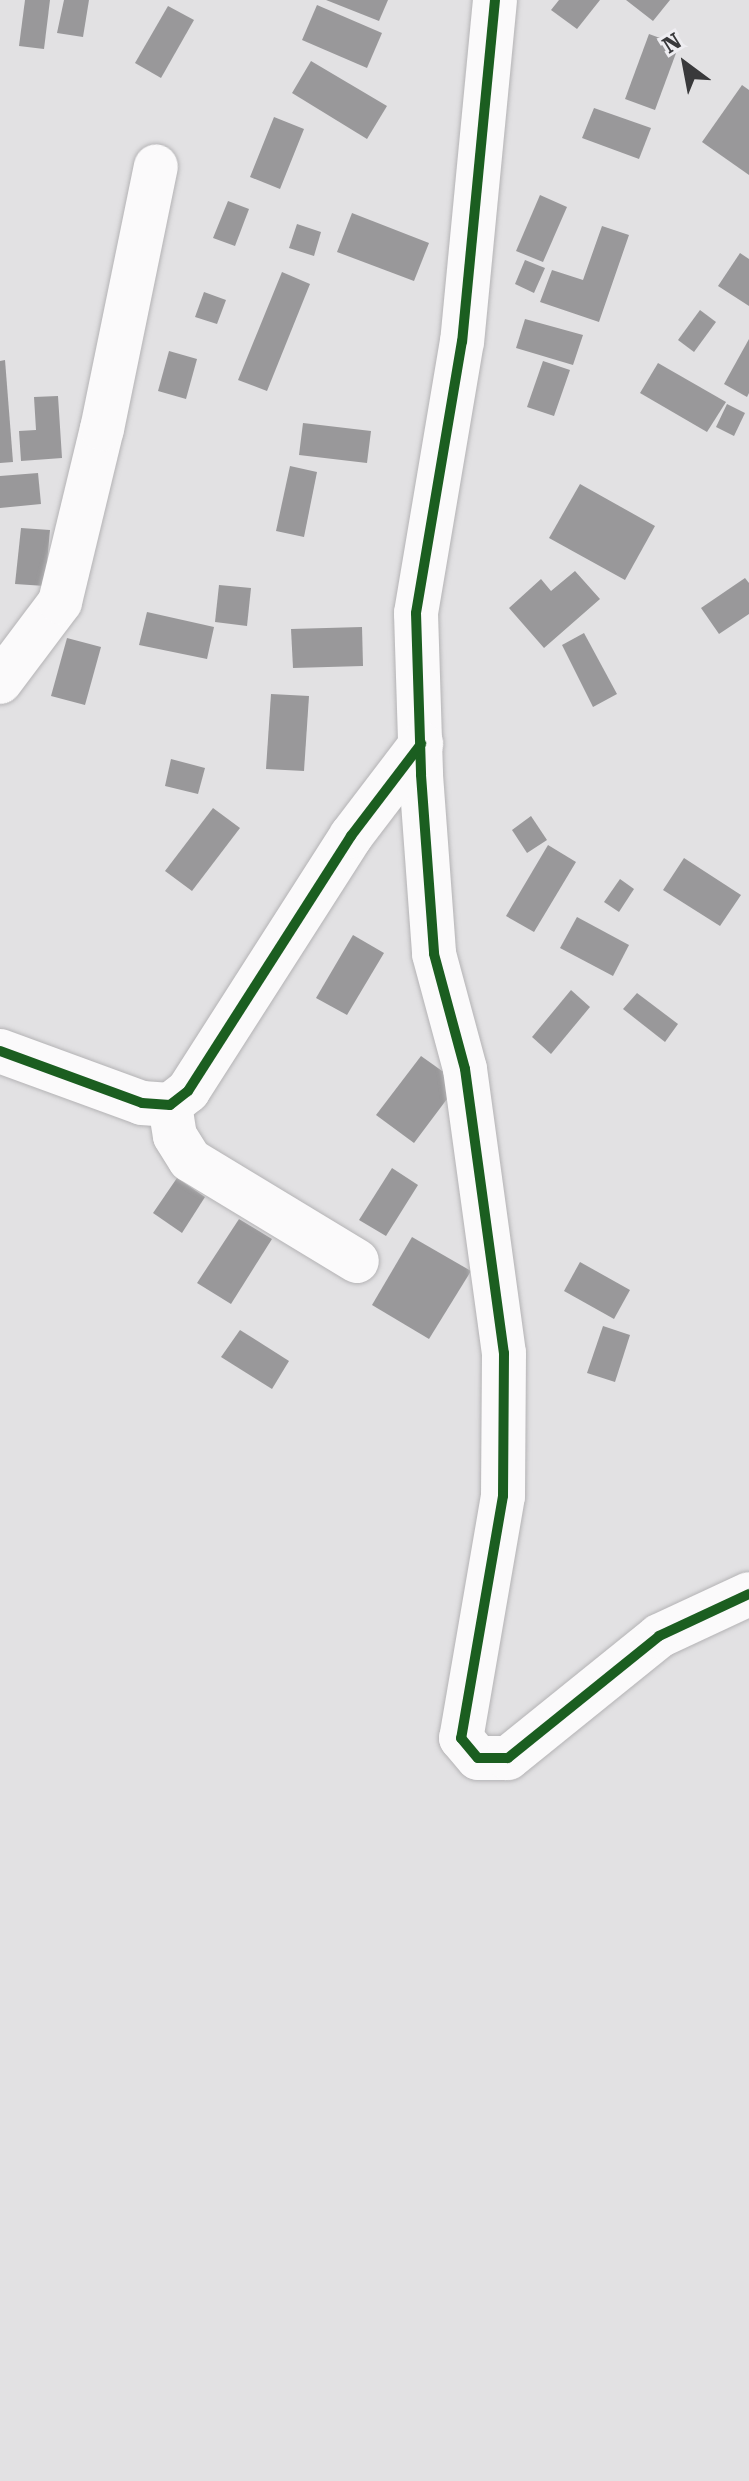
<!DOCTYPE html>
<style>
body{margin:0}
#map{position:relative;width:749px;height:2481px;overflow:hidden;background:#e2e1e3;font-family:"Roboto Serif",serif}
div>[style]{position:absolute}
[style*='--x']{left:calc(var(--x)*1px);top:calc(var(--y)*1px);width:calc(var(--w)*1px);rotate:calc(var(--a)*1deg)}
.building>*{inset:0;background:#99989a}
.roads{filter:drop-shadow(0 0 2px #b4b3b5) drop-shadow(0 0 2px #b4b3b5)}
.minor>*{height:44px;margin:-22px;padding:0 22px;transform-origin:22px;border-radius:22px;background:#fbfafb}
.cycleway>*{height:10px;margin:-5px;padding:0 5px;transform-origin:5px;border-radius:5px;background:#1b5e20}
span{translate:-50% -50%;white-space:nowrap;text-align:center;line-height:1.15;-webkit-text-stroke:8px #eeedf1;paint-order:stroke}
.north{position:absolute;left:645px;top:24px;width:80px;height:80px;-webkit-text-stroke:6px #eeedf1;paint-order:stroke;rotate:328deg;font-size:22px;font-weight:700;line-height:32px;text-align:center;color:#39393b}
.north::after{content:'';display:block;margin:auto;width:28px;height:36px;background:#39393b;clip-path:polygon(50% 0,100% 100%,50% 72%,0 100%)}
</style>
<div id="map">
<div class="building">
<i style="clip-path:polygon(25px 0,50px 0,44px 49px,19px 46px)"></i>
<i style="clip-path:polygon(64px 0,89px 0,83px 37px,57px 33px)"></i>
<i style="clip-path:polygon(326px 0,388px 0,379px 21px)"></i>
<i style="clip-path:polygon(559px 0,600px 0,577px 29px,551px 10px)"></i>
<i style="clip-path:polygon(626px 0,670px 0,653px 21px)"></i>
<i style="clip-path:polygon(317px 5px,382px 33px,367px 68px,302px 40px)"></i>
<i style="clip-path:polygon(168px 6px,194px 20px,161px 78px,135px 63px)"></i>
<i style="clip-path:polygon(649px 34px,679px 45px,655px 110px,625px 99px)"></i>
<i style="clip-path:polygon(311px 61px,387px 106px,367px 139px,292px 93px)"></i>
<i style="clip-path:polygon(742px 85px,749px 90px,749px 175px,702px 142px)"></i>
<i style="clip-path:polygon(594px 108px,651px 128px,639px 159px,582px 138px)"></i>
<i style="clip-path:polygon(274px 117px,304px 129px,280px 189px,250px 177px)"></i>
<i style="clip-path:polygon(540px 195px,567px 207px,543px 262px,516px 251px)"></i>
<i style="clip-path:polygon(228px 201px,249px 209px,235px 246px,213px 238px)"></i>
<i style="clip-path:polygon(352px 213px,429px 243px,414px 281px,337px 252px)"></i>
<i style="clip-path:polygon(297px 224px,321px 232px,314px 256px,289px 248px)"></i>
<i style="clip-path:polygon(602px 226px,629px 235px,599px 322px,540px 302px,552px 270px,583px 280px)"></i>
<i style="clip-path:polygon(740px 253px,749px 259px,749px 306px,718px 286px)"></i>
<i style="clip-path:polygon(525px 260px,545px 268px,534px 293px,515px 284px)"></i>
<i style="clip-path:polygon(282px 272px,310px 284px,267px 391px,238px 380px)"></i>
<i style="clip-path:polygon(204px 292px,226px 300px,217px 324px,195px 317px)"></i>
<i style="clip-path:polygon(700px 310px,716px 322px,694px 352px,678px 340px)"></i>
<i style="clip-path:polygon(525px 319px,583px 335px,573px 365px,516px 348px)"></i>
<i style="clip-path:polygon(749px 339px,749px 393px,747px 397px,724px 384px)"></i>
<i style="clip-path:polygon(169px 351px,197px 359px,186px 399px,158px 391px)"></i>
<i style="clip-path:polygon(5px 360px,13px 462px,0 463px,0 361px)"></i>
<i style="clip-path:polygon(543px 361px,570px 370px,554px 416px,527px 407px)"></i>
<i style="clip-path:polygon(658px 363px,726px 402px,707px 432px,640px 393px)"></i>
<i style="clip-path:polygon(58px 396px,62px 458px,21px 461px,19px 431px,36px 430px,34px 397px)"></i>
<i style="clip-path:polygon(727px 404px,745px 413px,734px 436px,716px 427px)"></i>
<i style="clip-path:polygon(303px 423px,371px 431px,367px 463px,299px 455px)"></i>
<i style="clip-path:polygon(290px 466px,317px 472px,304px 537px,276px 531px)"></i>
<i style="clip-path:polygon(38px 473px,41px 504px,0 508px,0 476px)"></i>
<i style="clip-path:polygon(580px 484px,655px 526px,625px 580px,549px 538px)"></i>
<i style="clip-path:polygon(21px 528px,50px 530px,45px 586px,15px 584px)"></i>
<i style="clip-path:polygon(575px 571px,600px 599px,544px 648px,509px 608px,541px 579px,551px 591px)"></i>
<i style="clip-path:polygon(745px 578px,749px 583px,749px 614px,719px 634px,701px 608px)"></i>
<i style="clip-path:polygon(219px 585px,251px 588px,247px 626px,215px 622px)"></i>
<i style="clip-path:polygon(147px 612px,214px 627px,207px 659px,139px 645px)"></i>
<i style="clip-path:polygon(362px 627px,363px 666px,293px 668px,291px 629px)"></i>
<i style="clip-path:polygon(584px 633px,617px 694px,593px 707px,562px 645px)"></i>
<i style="clip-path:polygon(67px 638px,101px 647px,85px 705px,51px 696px)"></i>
<i style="clip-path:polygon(271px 694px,309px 696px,304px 771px,266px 769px)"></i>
<i style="clip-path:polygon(171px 759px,205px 768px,198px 794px,165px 786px)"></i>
<i style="clip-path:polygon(213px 808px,240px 828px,192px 891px,165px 871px)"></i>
<i style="clip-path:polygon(531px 816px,547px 840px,527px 853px,512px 830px)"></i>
<i style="clip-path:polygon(548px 845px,576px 862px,534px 932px,506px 916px)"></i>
<i style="clip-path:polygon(684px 858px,741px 895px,720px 926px,663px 890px)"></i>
<i style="clip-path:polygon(620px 879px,634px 889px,619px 912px,604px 902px)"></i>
<i style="clip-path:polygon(577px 917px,629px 945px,613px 976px,560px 948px)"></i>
<i style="clip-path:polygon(353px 935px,384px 953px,347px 1015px,316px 998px)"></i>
<i style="clip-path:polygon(571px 990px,590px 1007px,551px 1054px,532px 1037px)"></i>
<i style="clip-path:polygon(637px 993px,678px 1024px,665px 1042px,623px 1009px)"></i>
<i style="clip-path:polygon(421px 1056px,459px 1083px,414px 1143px,376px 1115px)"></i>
<i style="clip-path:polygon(392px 1168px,418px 1185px,386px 1236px,359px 1220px)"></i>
<i style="clip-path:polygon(177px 1178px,205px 1197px,182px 1233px,153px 1213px)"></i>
<i style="clip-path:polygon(239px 1219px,272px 1239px,231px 1304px,197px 1283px)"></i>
<i style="clip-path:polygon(412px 1237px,471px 1271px,429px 1339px,372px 1305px)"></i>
<i style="clip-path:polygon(580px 1262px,630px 1290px,614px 1319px,564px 1291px)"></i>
<i style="clip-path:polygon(603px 1326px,630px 1335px,615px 1382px,587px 1373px)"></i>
<i style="clip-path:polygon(240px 1330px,289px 1361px,272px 1389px,221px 1357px)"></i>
</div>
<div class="roads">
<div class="minor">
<i style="--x:495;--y:0;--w:343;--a:95.5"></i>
<i style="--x:462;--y:341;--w:276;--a:99.6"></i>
<i style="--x:416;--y:613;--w:162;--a:88.2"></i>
<i style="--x:421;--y:775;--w:179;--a:85.8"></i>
<i style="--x:434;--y:954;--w:119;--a:74.9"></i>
<i style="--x:465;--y:1069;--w:287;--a:82.2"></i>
<i style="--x:504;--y:1353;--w:143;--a:90.4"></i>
<i style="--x:503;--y:1496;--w:246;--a:99.8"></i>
<i style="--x:461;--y:1738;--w:26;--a:50"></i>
<i style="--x:478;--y:1758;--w:30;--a:0"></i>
<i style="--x:508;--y:1758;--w:194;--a:-38.9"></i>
<i style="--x:659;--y:1636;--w:99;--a:-25"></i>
<i style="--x:0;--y:682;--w:100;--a:-53.1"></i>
<i style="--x:60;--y:602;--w:178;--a:-76.4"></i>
<i style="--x:102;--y:429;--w:268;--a:-78.4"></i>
<i style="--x:0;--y:1051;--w:151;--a:20.1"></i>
<i style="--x:142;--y:1103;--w:28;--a:4"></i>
<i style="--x:170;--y:1105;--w:23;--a:-38"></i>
<i style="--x:188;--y:1091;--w:303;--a:-57.4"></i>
<i style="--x:351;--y:836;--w:116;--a:-52.7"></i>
<i style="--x:170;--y:1105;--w:31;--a:81"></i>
<i style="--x:175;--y:1136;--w:28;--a:58"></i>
<i style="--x:190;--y:1160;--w:195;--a:31.2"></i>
</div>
</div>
<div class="cycleway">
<i style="--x:495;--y:0;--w:343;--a:95.5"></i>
<i style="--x:462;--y:341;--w:276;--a:99.6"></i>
<i style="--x:416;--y:613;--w:162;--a:88.2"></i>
<i style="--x:421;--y:775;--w:179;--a:85.8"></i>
<i style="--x:434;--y:954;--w:119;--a:74.9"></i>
<i style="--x:465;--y:1069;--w:287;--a:82.2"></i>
<i style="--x:504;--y:1353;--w:143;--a:90.4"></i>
<i style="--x:503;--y:1496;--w:246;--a:99.8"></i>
<i style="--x:461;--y:1738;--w:26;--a:50"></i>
<i style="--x:478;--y:1758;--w:30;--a:0"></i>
<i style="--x:508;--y:1758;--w:194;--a:-38.9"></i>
<i style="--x:659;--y:1636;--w:99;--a:-25"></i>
<i style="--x:0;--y:1051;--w:151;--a:20.1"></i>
<i style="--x:142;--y:1103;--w:28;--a:4"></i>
<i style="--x:170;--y:1105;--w:23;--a:-38"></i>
<i style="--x:188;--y:1091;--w:303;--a:-57.4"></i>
<i style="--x:351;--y:836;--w:116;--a:-52.7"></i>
</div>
<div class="north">N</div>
</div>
